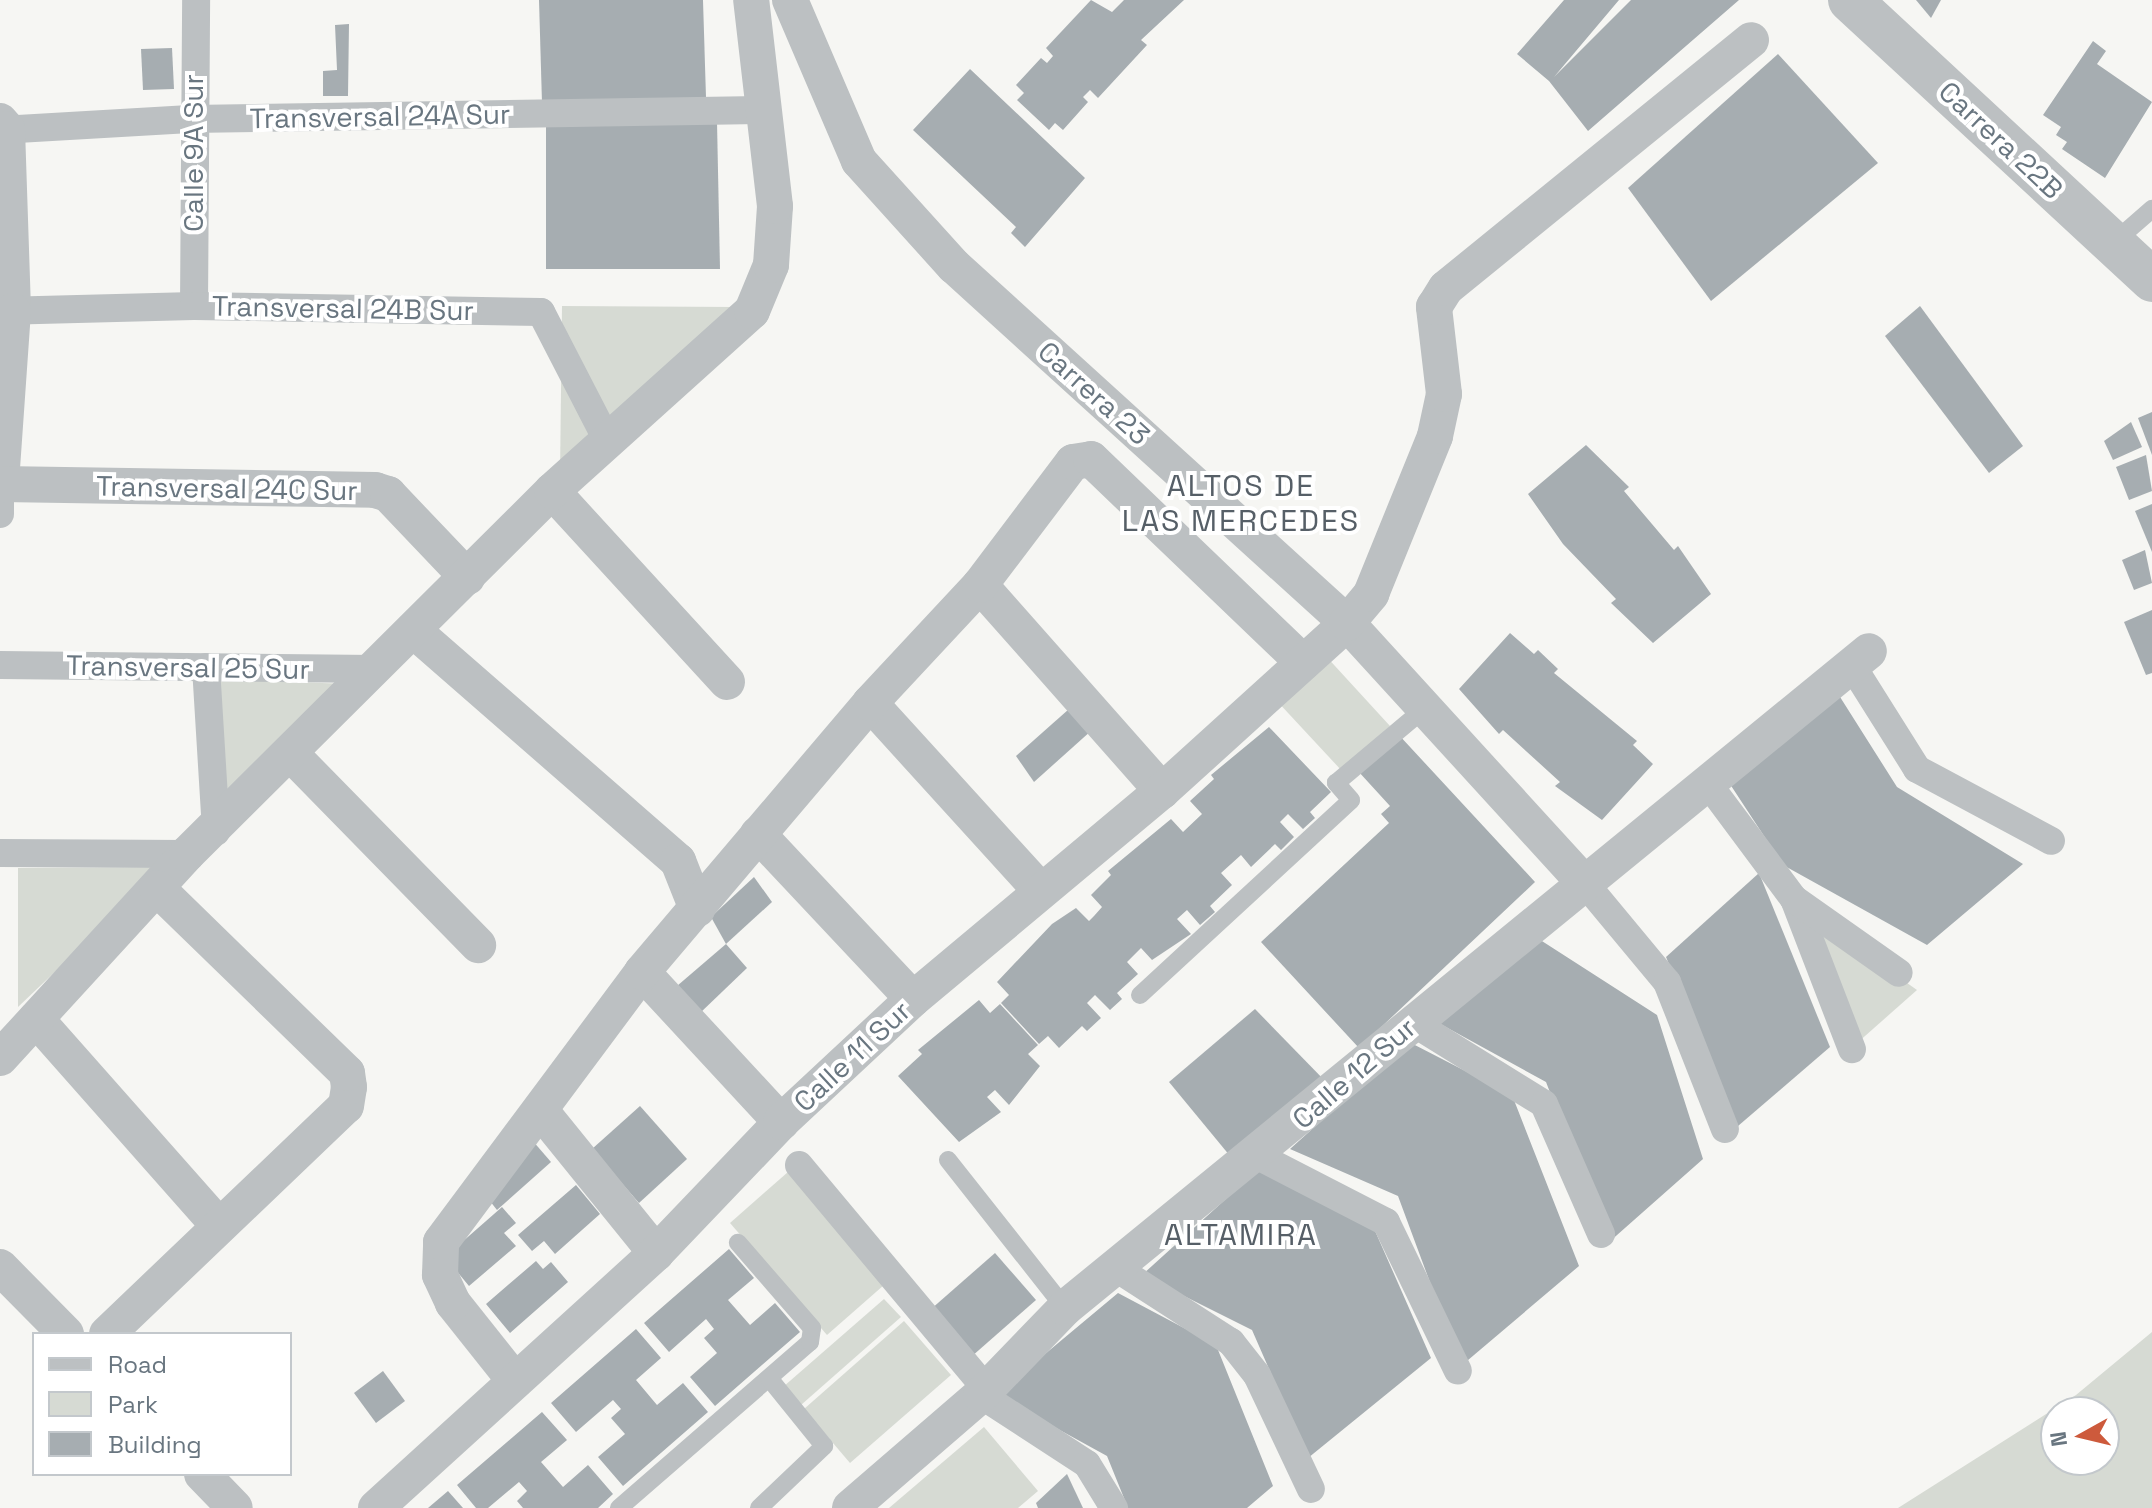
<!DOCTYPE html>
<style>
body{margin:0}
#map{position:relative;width:2152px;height:1508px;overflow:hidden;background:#f6f6f3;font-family:"Space Grotesk",sans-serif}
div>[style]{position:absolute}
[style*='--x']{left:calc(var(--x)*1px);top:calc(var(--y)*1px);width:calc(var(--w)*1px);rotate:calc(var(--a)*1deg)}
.green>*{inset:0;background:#d6dad3}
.building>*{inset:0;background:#a6adb1}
.service>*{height:18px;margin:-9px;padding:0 9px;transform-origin:9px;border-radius:9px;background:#bcc0c2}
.pedestrian>*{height:28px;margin:-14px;padding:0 14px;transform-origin:14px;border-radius:14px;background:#bcc0c2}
.minor>*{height:36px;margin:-18px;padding:0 18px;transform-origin:18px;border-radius:18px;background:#bcc0c2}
.tertiary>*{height:44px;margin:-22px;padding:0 22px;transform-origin:22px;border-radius:22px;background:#bcc0c2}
span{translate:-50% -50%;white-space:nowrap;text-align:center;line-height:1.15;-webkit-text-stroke:8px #fff;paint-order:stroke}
.street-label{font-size:28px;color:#697680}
.neighbourhood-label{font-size:30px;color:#565f67;letter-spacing:2px}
.legend{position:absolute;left:32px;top:1332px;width:260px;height:144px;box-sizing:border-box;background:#fff;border:2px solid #c3c8cc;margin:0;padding:10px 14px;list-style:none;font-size:24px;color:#697680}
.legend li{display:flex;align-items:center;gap:16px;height:40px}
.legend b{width:40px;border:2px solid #c3c8cc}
.north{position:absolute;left:2040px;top:1396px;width:80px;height:80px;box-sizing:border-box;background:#fff;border:2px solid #c3c8cc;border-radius:50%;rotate:262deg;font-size:22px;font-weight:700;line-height:32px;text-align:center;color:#697680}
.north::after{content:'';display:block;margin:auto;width:28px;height:36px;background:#cd5a3c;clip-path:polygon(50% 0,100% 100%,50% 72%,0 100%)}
</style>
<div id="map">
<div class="green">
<i style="clip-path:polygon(562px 306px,736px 307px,560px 475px)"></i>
<i style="clip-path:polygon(1324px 654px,1390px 726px,1342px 771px,1276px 700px)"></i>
<i style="clip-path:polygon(216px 679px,349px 684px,221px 818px)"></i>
<i style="clip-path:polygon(165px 867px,18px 1007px,18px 868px)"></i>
<i style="clip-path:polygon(1801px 908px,1917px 990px,1856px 1044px)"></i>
<i style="clip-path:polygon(788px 1172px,884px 1285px,827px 1335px,730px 1223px)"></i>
<i style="clip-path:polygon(884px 1299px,901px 1317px,801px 1405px,783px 1387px)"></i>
<i style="clip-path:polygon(904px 1321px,951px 1375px,850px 1463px,804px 1409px)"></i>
<i style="clip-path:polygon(evenodd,2152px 1332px,2152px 1508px,1898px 1508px,2076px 1395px,2152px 1332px,2056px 1412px,2104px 1412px,2104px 1460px,2056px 1460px,2056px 1412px)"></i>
<i style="clip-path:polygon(984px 1427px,1038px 1491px,1018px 1508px,889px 1508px)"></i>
</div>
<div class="building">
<i style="clip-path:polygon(539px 0,703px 0,706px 98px,542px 103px)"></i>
<i style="clip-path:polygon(1091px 0,1112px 12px,1124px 0,1184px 0,1141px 40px,1147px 45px,1098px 98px,1090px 90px,1083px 97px,1088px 102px,1063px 130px,1055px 123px,1049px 130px,1017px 100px,1024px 93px,1016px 85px,1041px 58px,1047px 63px,1053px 56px,1046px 48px)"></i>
<i style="clip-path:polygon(1564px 0,1619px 0,1554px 77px,1631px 0,1739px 0,1588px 131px,1549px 81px,1517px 54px)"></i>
<i style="clip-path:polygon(1916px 0,1941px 0,1931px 18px)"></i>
<i style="clip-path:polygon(349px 24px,348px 96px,323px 96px,323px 71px,337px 70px,335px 25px)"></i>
<i style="clip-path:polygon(2093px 41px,2106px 51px,2097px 64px,2152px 102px,2105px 178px,2062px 149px,2067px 142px,2056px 135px,2061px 127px,2043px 115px)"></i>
<i style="clip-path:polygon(172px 48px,174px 89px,143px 90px,141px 49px)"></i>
<i style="clip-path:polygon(1778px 54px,1878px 163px,1711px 301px,1628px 188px)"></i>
<i style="clip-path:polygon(970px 69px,1085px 178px,1025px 247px,1011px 233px,1016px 227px,913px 130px)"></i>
<i style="clip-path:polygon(717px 122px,720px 269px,546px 269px,546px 127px)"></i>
<i style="clip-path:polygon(1920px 306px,2023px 446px,1989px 473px,1885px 336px)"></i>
<i style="clip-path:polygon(2152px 412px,2152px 455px,2138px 418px)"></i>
<i style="clip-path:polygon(2131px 422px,2142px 447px,2113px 460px,2104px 441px)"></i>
<i style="clip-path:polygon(1586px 445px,1629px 487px,1624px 491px,1674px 550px,1678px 546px,1711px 594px,1653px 643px,1611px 603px,1616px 599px,1563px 544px,1528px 494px)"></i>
<i style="clip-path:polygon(2146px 455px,2152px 491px,2129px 500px,2116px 467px)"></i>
<i style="clip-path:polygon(2152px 504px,2152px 552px,2135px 511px)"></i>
<i style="clip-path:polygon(2145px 550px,2152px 583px,2134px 590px,2122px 560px)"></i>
<i style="clip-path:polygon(2152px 610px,2152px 673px,2146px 675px,2124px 622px)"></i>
<i style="clip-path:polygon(1510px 633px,1534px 654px,1538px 650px,1558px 669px,1554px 673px,1637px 741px,1633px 745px,1653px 764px,1602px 820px,1555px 786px,1560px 782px,1503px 730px,1499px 734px,1459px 689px)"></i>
<i style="clip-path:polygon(1835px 689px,1897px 787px,2023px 864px,1927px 945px,1783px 865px,1726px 778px)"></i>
<i style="clip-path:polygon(1069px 709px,1092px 730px,1034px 782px,1016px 756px)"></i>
<i style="clip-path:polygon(1269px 727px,1331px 792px,1310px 812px,1315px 818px,1303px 829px,1288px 814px,1280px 822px,1294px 837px,1281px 850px,1275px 844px,1251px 867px,1241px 855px,1221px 873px,1232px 885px,1210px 906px,1215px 912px,1200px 925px,1187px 910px,1177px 919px,1191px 934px,1152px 960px,1141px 948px,1127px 962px,1138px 974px,1117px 993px,1122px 999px,1110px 1010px,1095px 995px,1087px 1003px,1101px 1018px,1087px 1031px,1082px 1026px,1059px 1048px,1048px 1036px,1039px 1044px,1001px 1003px,1009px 995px,997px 982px,1052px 924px,1076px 908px,1089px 921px,1094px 916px,1102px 907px,1091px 895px,1111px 875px,1108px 871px,1171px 819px,1183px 832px,1202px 814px,1190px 801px,1214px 779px,1211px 775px)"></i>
<i style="clip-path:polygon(1398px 734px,1535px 882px,1359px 1048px,1261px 942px,1389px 823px,1381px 814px,1390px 806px,1358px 771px)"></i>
<i style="clip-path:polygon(1759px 873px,1830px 1047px,1738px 1126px,1666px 957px)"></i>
<i style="clip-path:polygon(754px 877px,772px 902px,726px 944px,711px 917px)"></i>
<i style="clip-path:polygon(1531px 934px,1657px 1015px,1703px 1159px,1608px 1243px,1546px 1082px,1433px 1020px)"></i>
<i style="clip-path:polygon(726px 944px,747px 968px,699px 1014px,677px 986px)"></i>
<i style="clip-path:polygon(979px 1000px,990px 1013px,1000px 1004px,1038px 1045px,1028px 1054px,1040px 1066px,1009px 1105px,995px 1090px,987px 1097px,1001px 1112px,959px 1142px,898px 1076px,922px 1054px,918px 1050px)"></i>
<i style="clip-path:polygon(1255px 1009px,1329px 1085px,1235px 1162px,1169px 1082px)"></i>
<i style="clip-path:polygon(1409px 1042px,1512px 1095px,1579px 1266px,1461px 1366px,1398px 1196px,1290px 1149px)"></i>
<i style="clip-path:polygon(640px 1106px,687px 1159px,639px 1203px,592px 1149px)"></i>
<i style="clip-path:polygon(532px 1140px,551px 1162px,497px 1210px,486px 1196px)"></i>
<i style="clip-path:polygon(1260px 1168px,1372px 1224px,1431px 1358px,1308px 1458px,1252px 1330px,1142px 1275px)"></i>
<i style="clip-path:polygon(576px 1185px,600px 1214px,555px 1254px,544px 1241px,532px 1251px,518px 1235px)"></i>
<i style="clip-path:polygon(502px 1207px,516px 1223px,504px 1233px,516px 1246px,469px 1286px,445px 1257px)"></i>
<i style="clip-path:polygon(729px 1249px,754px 1278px,728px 1300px,750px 1325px,775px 1303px,800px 1332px,715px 1406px,690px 1377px,717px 1353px,704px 1338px,714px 1329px,706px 1319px,669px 1352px,644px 1323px)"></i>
<i style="clip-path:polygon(995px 1253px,1036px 1300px,971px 1357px,930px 1310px)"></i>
<i style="clip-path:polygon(536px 1261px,543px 1269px,551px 1262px,568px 1282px,510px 1333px,486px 1304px)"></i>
<i style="clip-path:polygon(1118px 1293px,1216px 1345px,1273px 1486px,1247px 1508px,1128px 1508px,1107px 1456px,996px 1395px)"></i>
<i style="clip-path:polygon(636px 1329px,661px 1358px,636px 1380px,657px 1405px,683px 1383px,708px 1412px,623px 1486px,598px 1457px,625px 1434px,611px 1418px,621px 1409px,613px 1400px,576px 1432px,551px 1403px)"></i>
<i style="clip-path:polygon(383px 1371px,405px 1401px,376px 1423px,354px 1393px)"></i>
<i style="clip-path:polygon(542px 1412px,567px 1440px,541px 1462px,563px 1487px,588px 1465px,613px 1494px,598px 1508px,523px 1508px,517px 1501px,527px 1491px,519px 1482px,488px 1508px,476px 1508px,457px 1485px)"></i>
<i style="clip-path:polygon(1067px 1474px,1083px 1508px,1038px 1508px,1036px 1503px)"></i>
<i style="clip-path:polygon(448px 1491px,463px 1508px,428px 1508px)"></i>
</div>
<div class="service">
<i style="--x:2113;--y:243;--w:52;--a:-41.1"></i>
<i style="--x:1140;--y:995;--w:287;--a:-42.7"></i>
<i style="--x:1351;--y:800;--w:23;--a:-131"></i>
<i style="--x:1336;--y:783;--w:116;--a:-40.1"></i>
<i style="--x:948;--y:1160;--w:189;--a:51.7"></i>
<i style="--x:619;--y:1508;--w:253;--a:-41"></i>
<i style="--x:810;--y:1342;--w:14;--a:-82"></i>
<i style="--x:812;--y:1328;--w:113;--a:-131"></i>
<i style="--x:759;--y:1508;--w:90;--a:-43.6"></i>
<i style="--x:824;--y:1446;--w:87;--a:-129"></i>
</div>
<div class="pedestrian">
<i style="--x:0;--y:130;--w:190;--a:-3.3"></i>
<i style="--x:190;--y:119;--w:570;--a:-0.9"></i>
<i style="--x:194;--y:306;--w:306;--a:-89.6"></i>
<i style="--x:0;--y:311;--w:194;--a:-1.5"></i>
<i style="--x:194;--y:306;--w:347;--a:1"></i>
<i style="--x:541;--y:312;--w:144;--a:62.7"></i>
<i style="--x:0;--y:484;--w:30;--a:90"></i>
<i style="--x:1851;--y:664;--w:124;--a:57.8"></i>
<i style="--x:1917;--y:769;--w:152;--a:28.2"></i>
<i style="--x:0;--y:665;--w:375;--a:0.6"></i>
<i style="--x:206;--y:667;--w:165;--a:86.5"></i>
<i style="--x:1706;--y:781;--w:147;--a:53.3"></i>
<i style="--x:1794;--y:899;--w:161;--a:68.9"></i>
<i style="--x:0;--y:853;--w:187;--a:0.3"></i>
<i style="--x:1588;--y:887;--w:124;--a:50.3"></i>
<i style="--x:1667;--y:982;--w:158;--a:68.5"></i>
<i style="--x:1794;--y:899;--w:128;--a:35.2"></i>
<i style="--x:1412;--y:1022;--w:155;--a:31.8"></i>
<i style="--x:1544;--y:1104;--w:142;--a:66.3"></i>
<i style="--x:1258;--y:1156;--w:144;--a:27.3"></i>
<i style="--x:1386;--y:1222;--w:165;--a:64.2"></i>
<i style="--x:799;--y:1165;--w:292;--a:50.1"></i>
<i style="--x:1116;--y:1268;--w:137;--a:32.8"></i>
<i style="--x:1231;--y:1342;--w:42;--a:51.8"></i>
<i style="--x:1257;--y:1375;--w:126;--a:64.7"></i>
<i style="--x:981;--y:1395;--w:126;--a:33.1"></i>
<i style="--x:1087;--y:1464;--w:52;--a:58.5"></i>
</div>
<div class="minor">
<i style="--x:790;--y:0;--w:175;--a:66.8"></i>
<i style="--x:859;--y:161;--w:142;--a:47.9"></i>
<i style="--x:954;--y:266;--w:531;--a:42.25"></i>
<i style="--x:1347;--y:623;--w:357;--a:47.6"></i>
<i style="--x:0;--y:121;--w:11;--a:49"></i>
<i style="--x:7;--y:129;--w:182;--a:88.1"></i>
<i style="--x:13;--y:311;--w:173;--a:94"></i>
<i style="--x:1;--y:484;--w:374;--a:0.9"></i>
<i style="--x:375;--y:490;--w:14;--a:17"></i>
<i style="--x:388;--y:494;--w:115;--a:46.4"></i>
<i style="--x:552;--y:491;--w:259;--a:47.5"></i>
<i style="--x:980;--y:585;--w:275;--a:48.5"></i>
<i style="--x:413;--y:630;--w:352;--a:41.1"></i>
<i style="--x:678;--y:861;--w:52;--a:68.4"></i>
<i style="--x:870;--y:703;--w:253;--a:47.7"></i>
<i style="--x:290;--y:753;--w:269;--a:45.6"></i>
<i style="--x:758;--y:834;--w:226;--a:46.8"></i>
<i style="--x:642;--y:972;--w:205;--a:47.2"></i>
<i style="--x:36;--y:1019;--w:275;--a:48.5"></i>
<i style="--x:0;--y:1058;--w:277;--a:-47.5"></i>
<i style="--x:187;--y:854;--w:515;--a:-44.84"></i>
<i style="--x:552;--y:491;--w:269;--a:-42"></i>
<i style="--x:752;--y:311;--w:50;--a:-67.6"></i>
<i style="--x:771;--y:265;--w:59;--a:-86.1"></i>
<i style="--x:775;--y:206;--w:207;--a:-96.6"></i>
<i style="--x:541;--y:1111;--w:183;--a:51"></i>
<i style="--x:0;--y:1267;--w:94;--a:45.4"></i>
<i style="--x:107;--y:1334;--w:330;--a:-43.7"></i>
<i style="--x:346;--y:1106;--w:19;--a:-81"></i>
<i style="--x:349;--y:1087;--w:14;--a:-98"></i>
<i style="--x:347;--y:1073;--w:265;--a:-135.8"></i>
<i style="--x:515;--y:1381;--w:100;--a:-128.5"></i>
<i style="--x:453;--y:1303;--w:31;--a:-115"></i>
<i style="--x:440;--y:1275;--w:33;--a:-88"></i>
<i style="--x:441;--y:1242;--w:337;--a:-53.3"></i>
<i style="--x:642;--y:972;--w:353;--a:-49.7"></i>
<i style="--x:870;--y:703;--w:161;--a:-47"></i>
<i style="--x:980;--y:585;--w:154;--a:-52.9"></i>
<i style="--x:1073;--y:462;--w:18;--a:-9"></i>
<i style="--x:1091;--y:459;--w:294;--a:43.8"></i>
<i style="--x:202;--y:1474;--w:47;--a:45.9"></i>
<i style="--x:376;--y:1508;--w:379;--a:-42.3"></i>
<i style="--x:656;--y:1253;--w:181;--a:-46.3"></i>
<i style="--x:781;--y:1122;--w:180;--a:-43"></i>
<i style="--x:913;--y:999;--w:324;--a:-39.9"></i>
<i style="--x:1162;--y:791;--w:250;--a:-42.2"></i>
<i style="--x:1347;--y:623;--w:38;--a:-50"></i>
<i style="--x:1371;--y:594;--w:170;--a:-67.9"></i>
<i style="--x:1435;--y:436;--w:43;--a:-77.9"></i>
<i style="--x:1444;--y:394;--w:88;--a:-96.6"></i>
<i style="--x:1434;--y:307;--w:22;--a:-58"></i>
<i style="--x:1446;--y:288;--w:393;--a:-39.1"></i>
<i style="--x:850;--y:1508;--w:173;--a:-40.8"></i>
<i style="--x:981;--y:1395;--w:121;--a:-46"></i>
<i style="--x:1065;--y:1308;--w:1038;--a:-39.25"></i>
</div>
<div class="tertiary">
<i style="--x:1850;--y:0;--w:412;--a:42.8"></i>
</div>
<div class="street-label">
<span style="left:380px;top:116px;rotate:-1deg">Transversal 24A Sur</span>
<span style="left:2001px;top:140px;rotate:43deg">Carrera 22B</span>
<span style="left:193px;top:153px;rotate:-90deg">Calle 9A Sur</span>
<span style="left:343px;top:308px;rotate:1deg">Transversal 24B Sur</span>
<span style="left:1094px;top:393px;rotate:42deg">Carrera 23</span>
<span style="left:227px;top:488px;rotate:1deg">Transversal 24C Sur</span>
<span style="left:188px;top:667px;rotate:1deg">Transversal 25 Sur</span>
<span style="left:852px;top:1056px;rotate:-43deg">Calle 11 Sur</span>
<span style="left:1354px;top:1073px;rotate:-41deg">Calle 12 Sur</span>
</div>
<div class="neighbourhood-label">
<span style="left:1241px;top:503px">ALTOS DE<br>LAS MERCEDES</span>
<span style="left:1241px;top:1235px">ALTAMIRA</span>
</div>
<ul class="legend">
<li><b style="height:10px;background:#bcc0c2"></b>Road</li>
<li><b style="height:22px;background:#d6dad3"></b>Park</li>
<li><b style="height:22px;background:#a6adb1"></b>Building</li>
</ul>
<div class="north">N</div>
</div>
